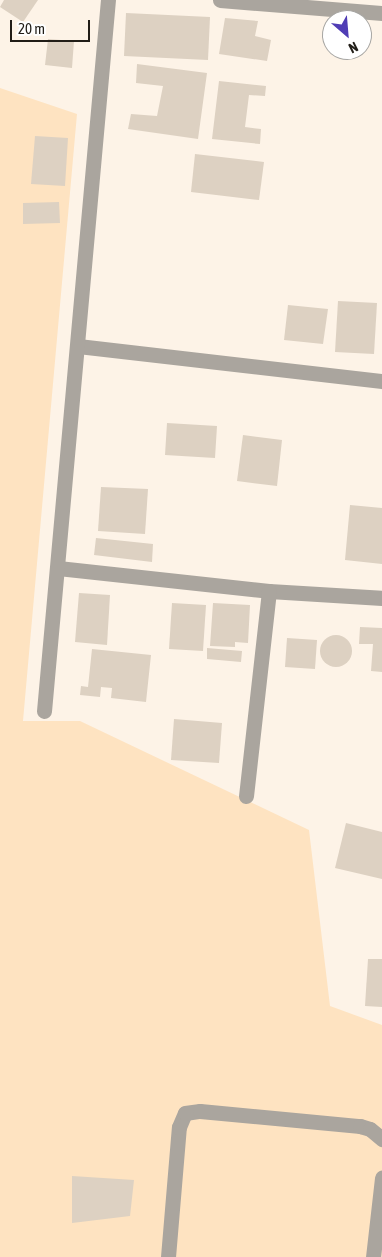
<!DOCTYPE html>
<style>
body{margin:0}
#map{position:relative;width:382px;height:1257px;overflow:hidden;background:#fdf3e7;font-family:"Asap Condensed",sans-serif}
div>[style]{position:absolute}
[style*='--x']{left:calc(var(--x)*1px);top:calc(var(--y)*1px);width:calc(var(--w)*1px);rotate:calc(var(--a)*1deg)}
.green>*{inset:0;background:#fee3c1}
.building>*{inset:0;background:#ddd1c2}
.round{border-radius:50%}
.street>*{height:15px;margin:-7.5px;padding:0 7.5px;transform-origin:7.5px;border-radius:7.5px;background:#aaa59e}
span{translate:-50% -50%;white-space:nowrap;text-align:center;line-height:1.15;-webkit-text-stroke:5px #fff;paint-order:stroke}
.north{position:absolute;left:322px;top:10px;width:50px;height:50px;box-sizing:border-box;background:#fff;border:1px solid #a6a5a2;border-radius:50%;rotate:153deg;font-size:14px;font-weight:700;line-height:20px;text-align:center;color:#211d17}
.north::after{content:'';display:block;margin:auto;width:18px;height:22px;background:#503db5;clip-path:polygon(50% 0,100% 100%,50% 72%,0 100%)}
.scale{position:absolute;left:10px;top:20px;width:80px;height:22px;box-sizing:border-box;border:2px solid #211d17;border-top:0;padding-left:6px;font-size:15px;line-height:18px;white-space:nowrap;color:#211d17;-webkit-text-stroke:4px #fff;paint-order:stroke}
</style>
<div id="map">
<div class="green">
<i style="clip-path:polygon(0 88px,77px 114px,23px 721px,80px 721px,309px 830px,330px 1006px,382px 1025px,382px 1257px,0 1257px)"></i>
</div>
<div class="building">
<i style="clip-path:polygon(4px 0,38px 0,23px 22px,0 7px)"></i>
<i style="clip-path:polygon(126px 13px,210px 17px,208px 60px,124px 56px)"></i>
<i style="clip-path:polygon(225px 18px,258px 21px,255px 36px,271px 40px,267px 61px,219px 54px)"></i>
<i style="clip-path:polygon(48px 39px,74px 41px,72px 68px,45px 65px)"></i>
<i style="clip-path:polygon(137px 64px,207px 73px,198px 139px,128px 129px,131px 114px,157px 116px,163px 86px,136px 83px)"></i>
<i style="clip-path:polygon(219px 81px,266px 86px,265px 96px,249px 95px,245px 127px,261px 129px,260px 144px,212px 139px)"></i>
<i style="clip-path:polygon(35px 136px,68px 138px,65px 186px,31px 184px)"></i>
<i style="clip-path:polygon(195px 154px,264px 162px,259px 200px,191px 192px)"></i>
<i style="clip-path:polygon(59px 202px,60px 223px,23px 224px,23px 203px)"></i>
<i style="clip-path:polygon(338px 301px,377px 303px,374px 354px,335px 352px)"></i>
<i style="clip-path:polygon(288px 305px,328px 309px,323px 344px,284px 340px)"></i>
<i style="clip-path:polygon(167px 423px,217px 426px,215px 458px,165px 455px)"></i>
<i style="clip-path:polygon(243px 435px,282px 440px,277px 486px,237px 481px)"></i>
<i style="clip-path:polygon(101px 487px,148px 489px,145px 534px,98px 531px)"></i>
<i style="clip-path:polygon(350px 505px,382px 508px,382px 564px,345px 560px)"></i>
<i style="clip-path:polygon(96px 538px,153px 544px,152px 562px,94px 555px)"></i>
<i style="clip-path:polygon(79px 593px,110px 595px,107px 645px,75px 642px)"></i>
<i style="clip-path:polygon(172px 603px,206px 605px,203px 651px,169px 649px)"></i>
<i style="clip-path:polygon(213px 603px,250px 605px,248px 643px,235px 642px,235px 647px,210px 646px)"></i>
<i style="clip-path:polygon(360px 627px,382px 628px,382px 672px,371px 671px,373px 644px,359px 644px)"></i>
<i class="round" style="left:320px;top:635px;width:32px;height:32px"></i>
<i style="clip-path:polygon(287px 638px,317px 640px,315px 669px,285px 667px)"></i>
<i style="clip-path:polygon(207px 648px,242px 651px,241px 662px,207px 659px)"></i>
<i style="clip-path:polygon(92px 649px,151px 655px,146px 702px,111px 698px,112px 688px,101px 687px,100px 697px,80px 695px,81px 686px,88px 687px)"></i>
<i style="clip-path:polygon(174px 719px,222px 723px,219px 763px,171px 760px)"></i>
<i style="clip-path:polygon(346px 823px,382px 832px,382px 879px,335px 868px)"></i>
<i style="clip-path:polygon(368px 959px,382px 959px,382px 1007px,365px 1006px)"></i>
<i style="clip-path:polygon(72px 1176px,134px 1180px,130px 1216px,72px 1223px)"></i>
</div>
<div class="street">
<i style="--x:220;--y:0;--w:163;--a:4.6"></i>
<i style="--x:78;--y:346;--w:306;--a:6.6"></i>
<i style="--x:58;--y:568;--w:212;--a:6.2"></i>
<i style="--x:269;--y:591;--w:113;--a:3.5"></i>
<i style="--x:44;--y:711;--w:714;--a:-84.86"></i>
<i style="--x:246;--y:796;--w:206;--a:-83.6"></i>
<i style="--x:168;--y:1257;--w:130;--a:-85.2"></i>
<i style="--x:179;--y:1127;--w:15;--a:-67"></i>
<i style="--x:185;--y:1113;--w:15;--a:-8"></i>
<i style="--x:200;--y:1111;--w:161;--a:5.4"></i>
<i style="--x:360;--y:1126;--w:10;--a:17"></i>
<i style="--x:370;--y:1129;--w:16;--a:40"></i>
<i style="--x:373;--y:1257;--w:80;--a:-83.5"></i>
</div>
<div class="north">N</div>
<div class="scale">20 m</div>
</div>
